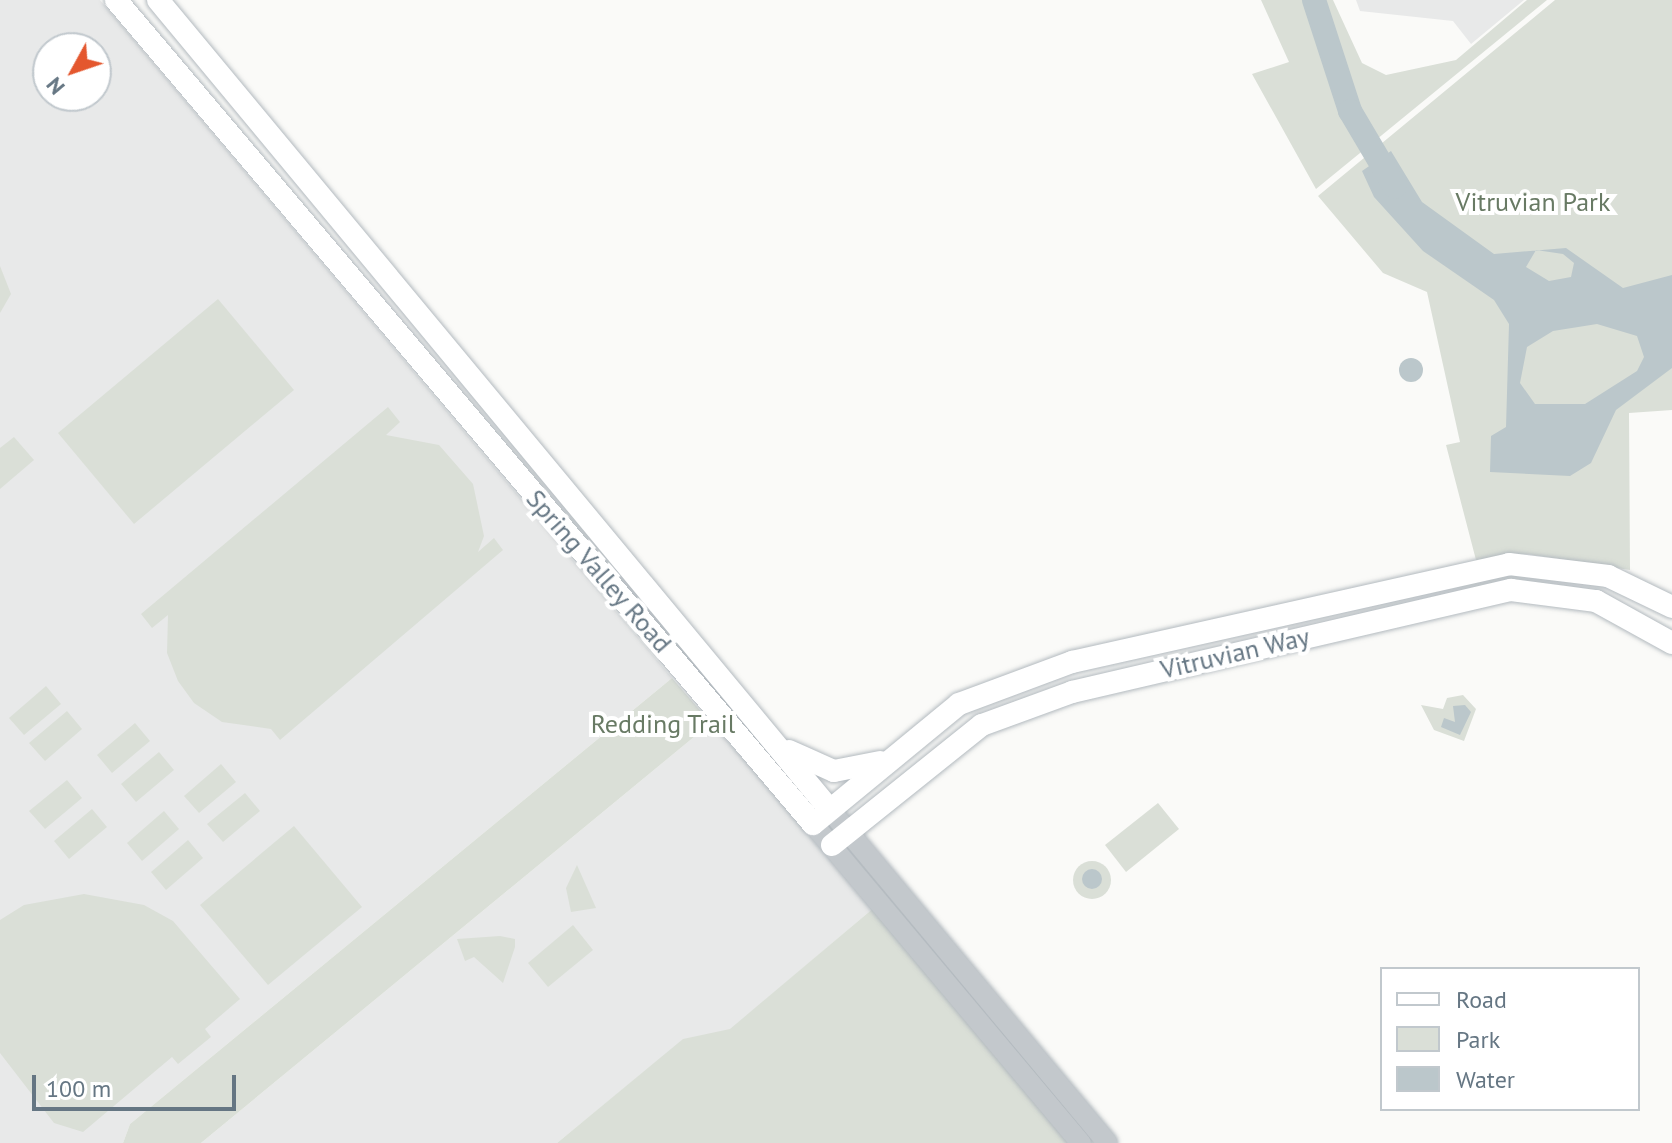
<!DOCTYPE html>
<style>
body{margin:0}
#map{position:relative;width:1672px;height:1143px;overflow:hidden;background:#fafaf8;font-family:"PT Sans",sans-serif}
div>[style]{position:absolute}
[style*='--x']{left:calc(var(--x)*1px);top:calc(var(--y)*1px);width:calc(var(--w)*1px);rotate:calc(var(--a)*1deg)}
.built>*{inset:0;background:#e8e9e9}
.green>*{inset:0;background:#dadfd7}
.round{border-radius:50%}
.water>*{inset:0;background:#bbc7cb}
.river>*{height:24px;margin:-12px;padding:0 12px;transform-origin:12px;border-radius:12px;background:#bbc7cb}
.roads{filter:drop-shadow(0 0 2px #b3babf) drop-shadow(0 0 2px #b3babf)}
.tertiary>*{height:20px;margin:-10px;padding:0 10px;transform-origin:10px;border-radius:10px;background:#c3c8cc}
.secondary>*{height:22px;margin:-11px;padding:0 11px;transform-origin:11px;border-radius:11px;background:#fff}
span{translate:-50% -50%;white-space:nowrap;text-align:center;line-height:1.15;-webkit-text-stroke:8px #fff;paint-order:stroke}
.park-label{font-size:26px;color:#687a64}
.street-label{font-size:26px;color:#657683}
.legend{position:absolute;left:1380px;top:967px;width:260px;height:144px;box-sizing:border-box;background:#fff;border:2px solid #c1c8cd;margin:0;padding:10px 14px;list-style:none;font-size:24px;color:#657683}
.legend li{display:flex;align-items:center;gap:16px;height:40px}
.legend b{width:40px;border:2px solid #c1c8cd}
.north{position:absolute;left:32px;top:32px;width:80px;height:80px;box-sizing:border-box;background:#fff;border:2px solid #c1c8cd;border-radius:50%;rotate:230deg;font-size:22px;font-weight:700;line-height:32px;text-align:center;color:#657683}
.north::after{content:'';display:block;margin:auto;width:28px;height:36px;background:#e4572e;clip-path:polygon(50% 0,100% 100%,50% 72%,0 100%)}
.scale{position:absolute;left:32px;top:1075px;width:204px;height:36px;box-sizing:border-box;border:4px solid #657683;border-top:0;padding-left:10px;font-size:24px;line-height:28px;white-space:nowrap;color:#657683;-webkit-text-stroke:6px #fff;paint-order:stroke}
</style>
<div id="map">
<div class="built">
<i style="clip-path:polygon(evenodd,0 0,100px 0,672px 678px,130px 1124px,123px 1143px,0 1143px,0 0,48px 48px,96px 48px,96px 96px,48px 96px,48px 48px)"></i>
<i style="clip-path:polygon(1356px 0,1524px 0,1471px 44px,1453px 21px,1360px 11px)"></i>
<i style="clip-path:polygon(711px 723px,876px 906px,730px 1030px,683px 1040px,557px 1143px,201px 1143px)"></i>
</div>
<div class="green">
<i style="clip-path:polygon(1261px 0,1333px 0,1362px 63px,1386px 75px,1456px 60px,1527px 0,1547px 0,1316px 189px,1252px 74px,1289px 62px)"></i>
<i style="clip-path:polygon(1555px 0,1672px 0,1672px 410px,1629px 413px,1630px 570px,1527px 554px,1476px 560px,1446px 445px,1460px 442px,1427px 292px,1383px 273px,1318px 196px)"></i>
<i style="clip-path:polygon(0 266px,11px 294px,0 313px)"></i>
<i style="clip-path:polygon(218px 299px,294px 390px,134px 524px,58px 433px)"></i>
<i style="clip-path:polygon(388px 407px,400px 422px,386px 435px,439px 445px,473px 484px,484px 536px,478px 552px,494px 538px,503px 550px,280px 740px,271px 729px,222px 722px,194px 703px,178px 681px,167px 653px,168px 615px,152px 628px,141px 614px)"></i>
<i style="clip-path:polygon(14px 437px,34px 460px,0 489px,0 448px)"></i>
<i style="clip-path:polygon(672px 678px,711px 723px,201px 1143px,123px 1143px,130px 1124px)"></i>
<i style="clip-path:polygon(46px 686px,61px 704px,24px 735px,9px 718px)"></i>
<i style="clip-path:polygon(1463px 695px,1476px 709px,1464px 741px,1434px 730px,1421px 705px,1443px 709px,1447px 698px)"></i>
<i style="clip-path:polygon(67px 711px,82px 729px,45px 761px,29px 743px)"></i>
<i style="clip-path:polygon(135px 723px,150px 741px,112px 773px,97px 755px)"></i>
<i style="clip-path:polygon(159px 752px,174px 770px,136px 802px,121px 784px)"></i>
<i style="clip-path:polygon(221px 764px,236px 782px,199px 813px,184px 796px)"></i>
<i style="clip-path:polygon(67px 780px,82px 798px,45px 829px,29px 811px)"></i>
<i style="clip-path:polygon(245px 793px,260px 811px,223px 842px,207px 824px)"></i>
<i style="clip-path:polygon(1158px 803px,1179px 829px,1126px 872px,1105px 845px)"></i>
<i style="clip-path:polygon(92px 809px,107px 827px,69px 859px,54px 841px)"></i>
<i style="clip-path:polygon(164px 811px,179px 829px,142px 861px,127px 843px)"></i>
<i style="clip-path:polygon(294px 826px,362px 907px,268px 985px,200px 905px)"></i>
<i style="clip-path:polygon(188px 840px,203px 858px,166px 890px,151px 872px)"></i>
<i class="round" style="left:1073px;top:861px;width:38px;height:38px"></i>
<i style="clip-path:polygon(577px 865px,596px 908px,571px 912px,566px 888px)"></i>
<i style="clip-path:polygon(84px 894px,144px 905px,173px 921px,240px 999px,205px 1029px,211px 1037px,178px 1064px,172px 1057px,83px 1132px,54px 1123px,0 1053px,0 920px,24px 905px)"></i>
<i style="clip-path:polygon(876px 906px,1072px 1143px,557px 1143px,683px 1039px,730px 1029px)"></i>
<i style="clip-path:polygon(573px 925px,593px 950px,548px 987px,528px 963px)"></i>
<i style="clip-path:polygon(500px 936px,515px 939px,515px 947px,503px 983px,474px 957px,465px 961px,457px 939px)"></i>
</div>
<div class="water">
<i style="clip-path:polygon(evenodd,1391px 151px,1422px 202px,1494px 254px,1566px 248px,1623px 288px,1672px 275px,1672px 368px,1616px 410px,1591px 463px,1570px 476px,1490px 472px,1491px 436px,1506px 427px,1509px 324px,1494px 300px,1423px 251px,1374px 197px,1362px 171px,1391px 151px,1536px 250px,1563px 254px,1574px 263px,1571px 277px,1549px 281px,1526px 267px,1536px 250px,1391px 151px,1597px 324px,1637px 336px,1644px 357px,1637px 371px,1585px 404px,1535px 404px,1520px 383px,1527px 347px,1553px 331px,1597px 324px)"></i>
<i class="round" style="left:1399px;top:358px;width:24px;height:24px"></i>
<i style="clip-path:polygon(1465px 705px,1471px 712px,1460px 735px,1441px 727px,1444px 718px,1455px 722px,1453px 706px)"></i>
<i class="round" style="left:1082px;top:869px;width:20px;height:20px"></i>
</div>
<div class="river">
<i style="--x:1314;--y:0;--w:117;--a:72"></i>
<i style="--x:1350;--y:111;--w:88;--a:59.4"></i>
</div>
<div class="roads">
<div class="tertiary">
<i style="--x:830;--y:810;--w:433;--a:50.2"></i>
<i style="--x:813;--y:824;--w:417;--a:50"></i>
</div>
<div class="secondary">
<i style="--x:116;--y:0;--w:1079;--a:49.77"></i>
<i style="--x:813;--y:824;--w:189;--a:-39.4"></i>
<i style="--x:959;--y:704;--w:121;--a:-20.4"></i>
<i style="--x:1072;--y:662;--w:448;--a:-12.6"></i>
<i style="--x:1509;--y:564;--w:100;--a:6.9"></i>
<i style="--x:1608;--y:576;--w:71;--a:25.8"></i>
<i style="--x:158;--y:0;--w:1052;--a:50.32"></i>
<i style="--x:789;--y:751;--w:49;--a:24"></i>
<i style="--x:834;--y:771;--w:47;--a:-11.1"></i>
<i style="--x:832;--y:845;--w:192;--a:-38.7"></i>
<i style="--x:982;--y:725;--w:96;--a:-20.1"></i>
<i style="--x:1072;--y:692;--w:451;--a:-13.1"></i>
<i style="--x:1511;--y:590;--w:86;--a:7.4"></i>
<i style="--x:1596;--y:601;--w:87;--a:28.9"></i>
</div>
</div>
<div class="park-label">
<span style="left:1533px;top:202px">Vitruvian Park</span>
<span style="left:663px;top:724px">Redding Trail</span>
</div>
<div class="street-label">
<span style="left:599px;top:571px;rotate:49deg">Spring Valley Road</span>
<span style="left:1235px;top:653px;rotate:-13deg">Vitruvian Way</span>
</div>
<ul class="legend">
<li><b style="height:10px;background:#fff"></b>Road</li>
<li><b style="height:22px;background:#dadfd7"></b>Park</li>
<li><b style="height:22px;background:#bbc7cb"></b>Water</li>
</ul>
<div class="north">N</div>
<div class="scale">100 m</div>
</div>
